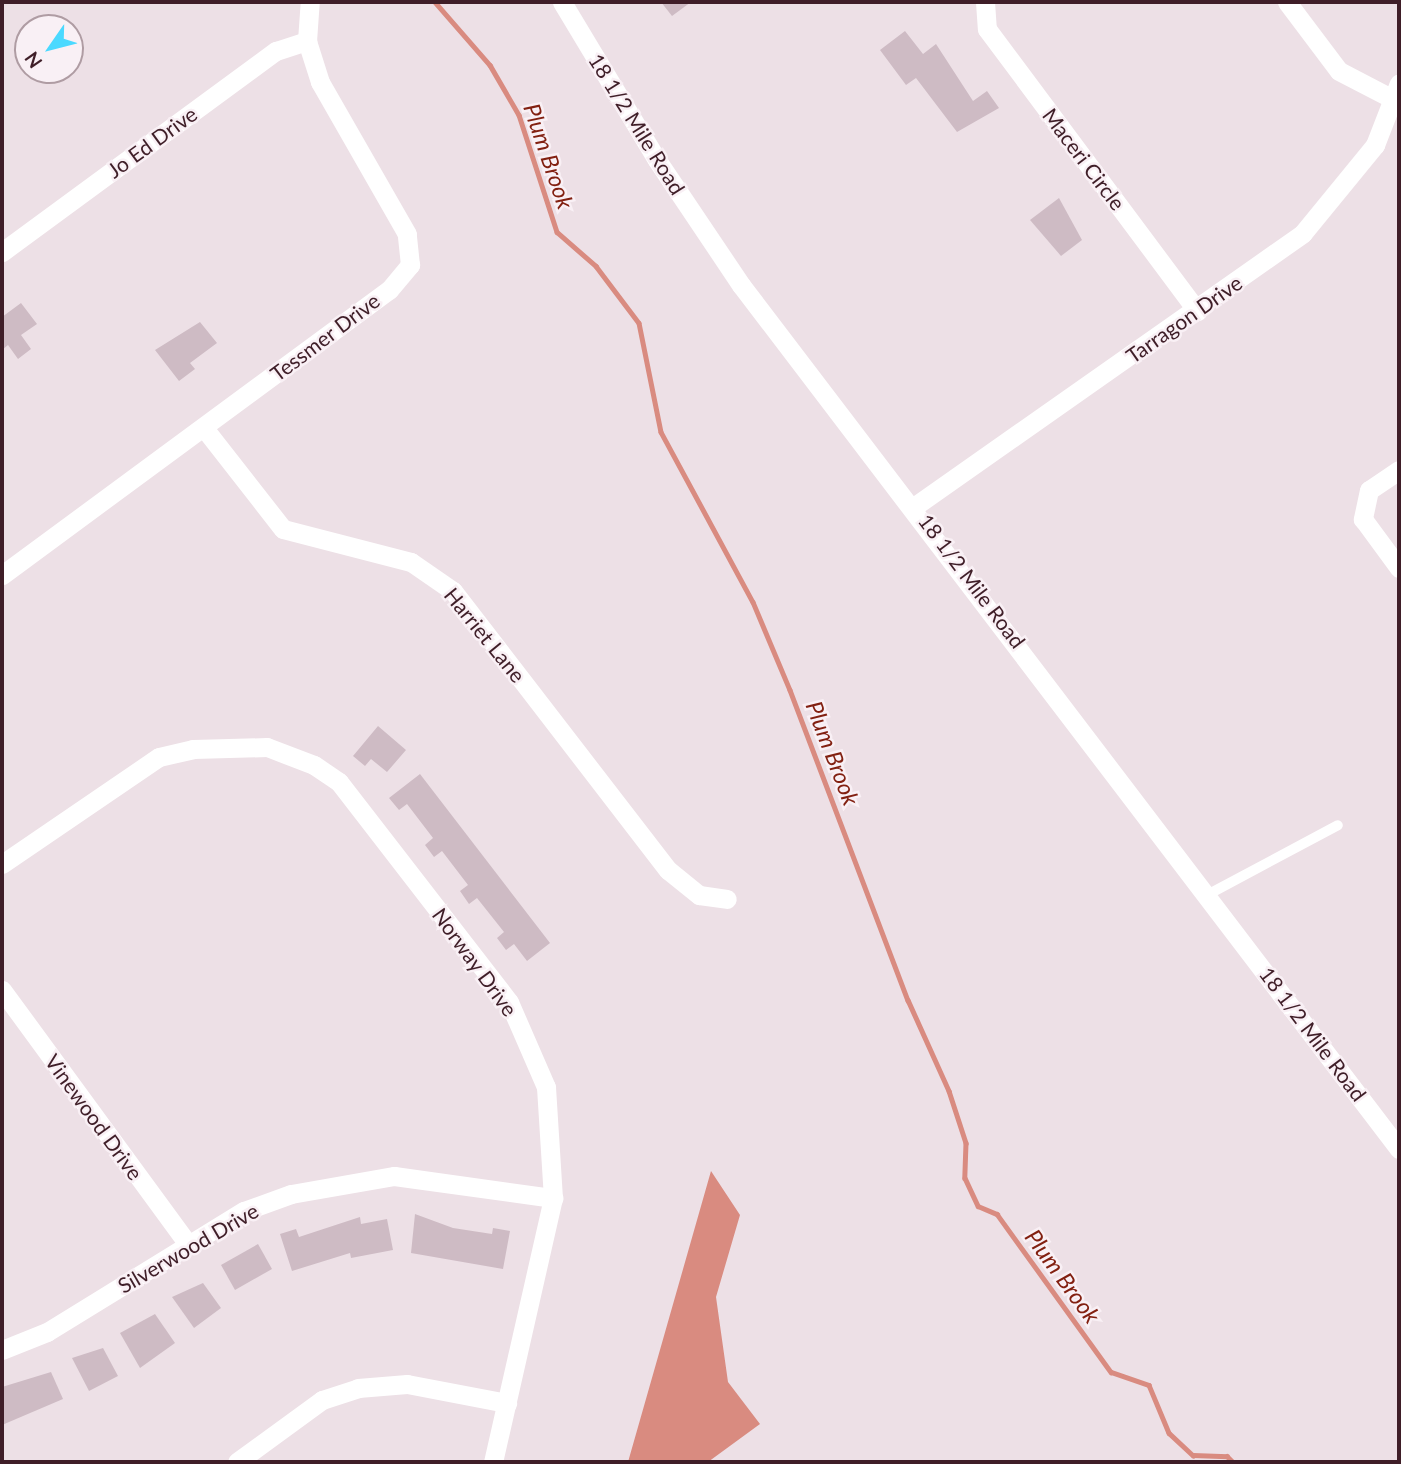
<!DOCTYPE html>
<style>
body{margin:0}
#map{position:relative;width:1401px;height:1464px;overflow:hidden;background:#ede0e6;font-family:Lato,sans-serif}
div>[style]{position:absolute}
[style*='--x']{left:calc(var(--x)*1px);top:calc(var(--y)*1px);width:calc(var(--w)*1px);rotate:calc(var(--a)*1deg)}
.water>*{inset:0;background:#d98b80}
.stream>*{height:4.5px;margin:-2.25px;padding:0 2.25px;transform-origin:2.25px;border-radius:2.25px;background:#d98b80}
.building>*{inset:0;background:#cebbc4}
.lane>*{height:10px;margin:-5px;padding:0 5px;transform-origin:5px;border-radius:5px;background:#fff}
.street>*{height:19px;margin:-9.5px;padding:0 9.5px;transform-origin:9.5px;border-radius:9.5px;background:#fff}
span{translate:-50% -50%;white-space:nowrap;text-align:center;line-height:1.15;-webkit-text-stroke:5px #f9f0f5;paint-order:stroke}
.street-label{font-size:21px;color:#3f1e28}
.water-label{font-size:23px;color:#822011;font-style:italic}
.frame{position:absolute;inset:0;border:4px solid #3f1e28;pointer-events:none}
.north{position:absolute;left:14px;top:14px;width:70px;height:70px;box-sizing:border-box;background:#f9f0f5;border:2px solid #af9ca3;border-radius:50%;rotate:235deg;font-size:19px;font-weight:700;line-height:28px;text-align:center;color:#3f1e28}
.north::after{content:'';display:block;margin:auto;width:24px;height:32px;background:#4bd9ff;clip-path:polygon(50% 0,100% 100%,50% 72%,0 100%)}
</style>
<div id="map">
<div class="water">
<i style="clip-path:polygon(711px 1171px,740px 1215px,716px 1297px,728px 1382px,760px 1424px,708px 1462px,628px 1462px)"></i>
</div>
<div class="stream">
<i style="--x:435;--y:2;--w:84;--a:48.9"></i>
<i style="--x:490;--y:65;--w:58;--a:59.9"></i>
<i style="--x:519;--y:115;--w:123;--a:72"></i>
<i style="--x:557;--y:232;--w:52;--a:41.1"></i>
<i style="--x:596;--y:266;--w:71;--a:53"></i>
<i style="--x:639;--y:323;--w:111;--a:78.6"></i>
<i style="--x:661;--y:432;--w:193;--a:61.6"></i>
<i style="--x:753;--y:602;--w:95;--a:67.2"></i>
<i style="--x:790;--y:690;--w:332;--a:69.2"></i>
<i style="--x:908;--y:1000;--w:100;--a:65.7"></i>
<i style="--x:949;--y:1091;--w:55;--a:71.9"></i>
<i style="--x:966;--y:1143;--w:35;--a:92"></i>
<i style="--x:965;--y:1178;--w:31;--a:65"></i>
<i style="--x:978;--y:1206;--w:21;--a:23"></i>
<i style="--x:997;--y:1214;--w:195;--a:54.2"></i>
<i style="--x:1111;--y:1372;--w:40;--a:18.9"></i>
<i style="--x:1149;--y:1385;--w:52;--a:67.4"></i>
<i style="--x:1169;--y:1433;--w:33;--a:43"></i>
<i style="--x:1193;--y:1455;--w:34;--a:2"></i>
<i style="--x:1227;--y:1456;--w:8;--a:45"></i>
</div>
<div class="building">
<i style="clip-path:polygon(661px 2px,691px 2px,672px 16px)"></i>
<i style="clip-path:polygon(905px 31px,923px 54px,936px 44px,973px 101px,987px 91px,999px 108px,957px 132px,916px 78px,906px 85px,880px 50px)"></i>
<i style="clip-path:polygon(1059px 198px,1082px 240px,1061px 256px,1030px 220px)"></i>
<i style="clip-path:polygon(21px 303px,37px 324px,21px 335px,31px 349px,18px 359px,8px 345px,2px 350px,2px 317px)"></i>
<i style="clip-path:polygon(200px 322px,217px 343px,190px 363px,195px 369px,179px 381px,155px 350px)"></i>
<i style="clip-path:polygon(378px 726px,406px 750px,387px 772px,371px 759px,365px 766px,353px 756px)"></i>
<i style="clip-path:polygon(420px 774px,550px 943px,527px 961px,514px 944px,506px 950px,497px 938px,504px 932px,477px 898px,469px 904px,460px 891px,468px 885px,442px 851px,434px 857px,425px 845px,433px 838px,407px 804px,399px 810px,389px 798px)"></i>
<i style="clip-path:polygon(415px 1214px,453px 1228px,492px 1234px,493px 1228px,510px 1231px,503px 1269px,411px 1253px)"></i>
<i style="clip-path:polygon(360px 1217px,361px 1224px,387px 1219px,393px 1250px,351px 1258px,350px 1253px,292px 1271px,280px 1234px,296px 1229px,299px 1237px)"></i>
<i style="clip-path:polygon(258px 1244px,272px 1269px,235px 1290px,221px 1265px)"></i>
<i style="clip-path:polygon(203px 1283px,221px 1308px,194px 1328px,172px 1297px)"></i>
<i style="clip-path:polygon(155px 1314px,175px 1343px,140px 1368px,120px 1333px)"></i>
<i style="clip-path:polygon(103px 1348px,118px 1376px,89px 1391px,72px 1358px)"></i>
<i style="clip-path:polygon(51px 1372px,63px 1399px,2px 1425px,2px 1387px)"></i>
</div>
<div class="lane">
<i style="--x:1209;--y:894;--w:146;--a:-28.1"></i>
</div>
<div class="street">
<i style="--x:562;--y:2;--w:184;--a:59"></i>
<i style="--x:657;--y:160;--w:151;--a:56.1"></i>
<i style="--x:741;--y:285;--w:1086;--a:52.71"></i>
<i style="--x:985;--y:2;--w:27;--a:86"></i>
<i style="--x:987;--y:29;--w:352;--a:53.3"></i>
<i style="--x:1287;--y:2;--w:86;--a:53"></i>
<i style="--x:1339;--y:71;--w:61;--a:27.4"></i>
<i style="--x:2;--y:252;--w:340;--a:-36.3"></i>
<i style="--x:276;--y:51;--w:33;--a:-18"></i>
<i style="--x:204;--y:428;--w:128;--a:52"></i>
<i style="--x:283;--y:529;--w:132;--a:14.5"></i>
<i style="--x:411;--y:562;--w:51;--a:34.6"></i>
<i style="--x:453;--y:591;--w:352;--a:52.4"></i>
<i style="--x:668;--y:870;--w:40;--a:39"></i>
<i style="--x:699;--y:895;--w:28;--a:8"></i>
<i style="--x:1399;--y:470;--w:36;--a:146"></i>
<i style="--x:1369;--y:490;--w:30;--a:102"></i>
<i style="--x:1363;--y:519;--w:61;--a:53.7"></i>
<i style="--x:915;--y:506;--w:474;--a:-35.1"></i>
<i style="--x:1303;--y:233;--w:114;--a:-50.7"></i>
<i style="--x:1375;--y:145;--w:66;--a:-68.8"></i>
<i style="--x:2;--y:575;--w:481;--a:-36.4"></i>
<i style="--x:389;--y:290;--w:33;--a:-50"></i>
<i style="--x:410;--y:265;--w:31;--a:-96"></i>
<i style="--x:407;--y:234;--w:175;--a:-119.8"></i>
<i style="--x:320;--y:82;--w:43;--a:-107.6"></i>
<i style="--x:307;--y:41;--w:39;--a:-86"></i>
<i style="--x:2;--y:864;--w:190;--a:-34.3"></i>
<i style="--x:159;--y:757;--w:35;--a:-13"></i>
<i style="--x:193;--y:749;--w:74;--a:-1.5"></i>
<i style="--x:267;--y:747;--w:50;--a:21"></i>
<i style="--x:314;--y:765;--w:30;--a:34"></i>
<i style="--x:339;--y:782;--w:278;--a:52.3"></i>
<i style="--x:509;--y:1002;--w:93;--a:66.5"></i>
<i style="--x:546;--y:1087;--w:111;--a:86.4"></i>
<i style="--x:553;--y:1198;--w:271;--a:102.8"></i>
<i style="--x:2;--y:990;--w:313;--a:53.8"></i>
<i style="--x:2;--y:1350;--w:48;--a:-21.8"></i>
<i style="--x:47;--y:1332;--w:231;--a:-31.6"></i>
<i style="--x:244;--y:1211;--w:50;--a:-19.9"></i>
<i style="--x:291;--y:1194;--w:105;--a:-9.9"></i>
<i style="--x:394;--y:1176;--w:161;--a:7.9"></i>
<i style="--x:237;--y:1462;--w:105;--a:-36.1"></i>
<i style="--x:322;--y:1400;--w:38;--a:-18"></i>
<i style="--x:358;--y:1388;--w:49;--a:-4.7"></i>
<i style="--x:407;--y:1384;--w:102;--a:10.8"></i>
</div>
<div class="street-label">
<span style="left:637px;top:124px;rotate:58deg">18 1/2 Mile Road</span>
<span style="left:152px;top:142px;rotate:-36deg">Jo Ed Drive</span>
<span style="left:1084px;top:159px;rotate:53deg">Maceri Circle</span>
<span style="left:1184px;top:319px;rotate:-35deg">Tarragon Drive</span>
<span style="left:325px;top:337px;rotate:-37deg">Tessmer Drive</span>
<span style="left:972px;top:581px;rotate:53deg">18 1/2 Mile Road</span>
<span style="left:485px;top:635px;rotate:51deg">Harriet Lane</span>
<span style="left:475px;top:962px;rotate:54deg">Norway Drive</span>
<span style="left:1313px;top:1034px;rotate:53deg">18 1/2 Mile Road</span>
<span style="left:94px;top:1117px;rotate:54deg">Vinewood Drive</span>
<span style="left:188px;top:1248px;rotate:-30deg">Silverwood Drive</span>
</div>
<div class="water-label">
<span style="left:549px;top:156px;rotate:71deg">Plum Brook</span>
<span style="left:833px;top:753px;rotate:69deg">Plum Brook</span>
<span style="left:1063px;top:1276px;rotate:54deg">Plum Brook</span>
</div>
<div class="frame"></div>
<div class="north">N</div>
</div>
